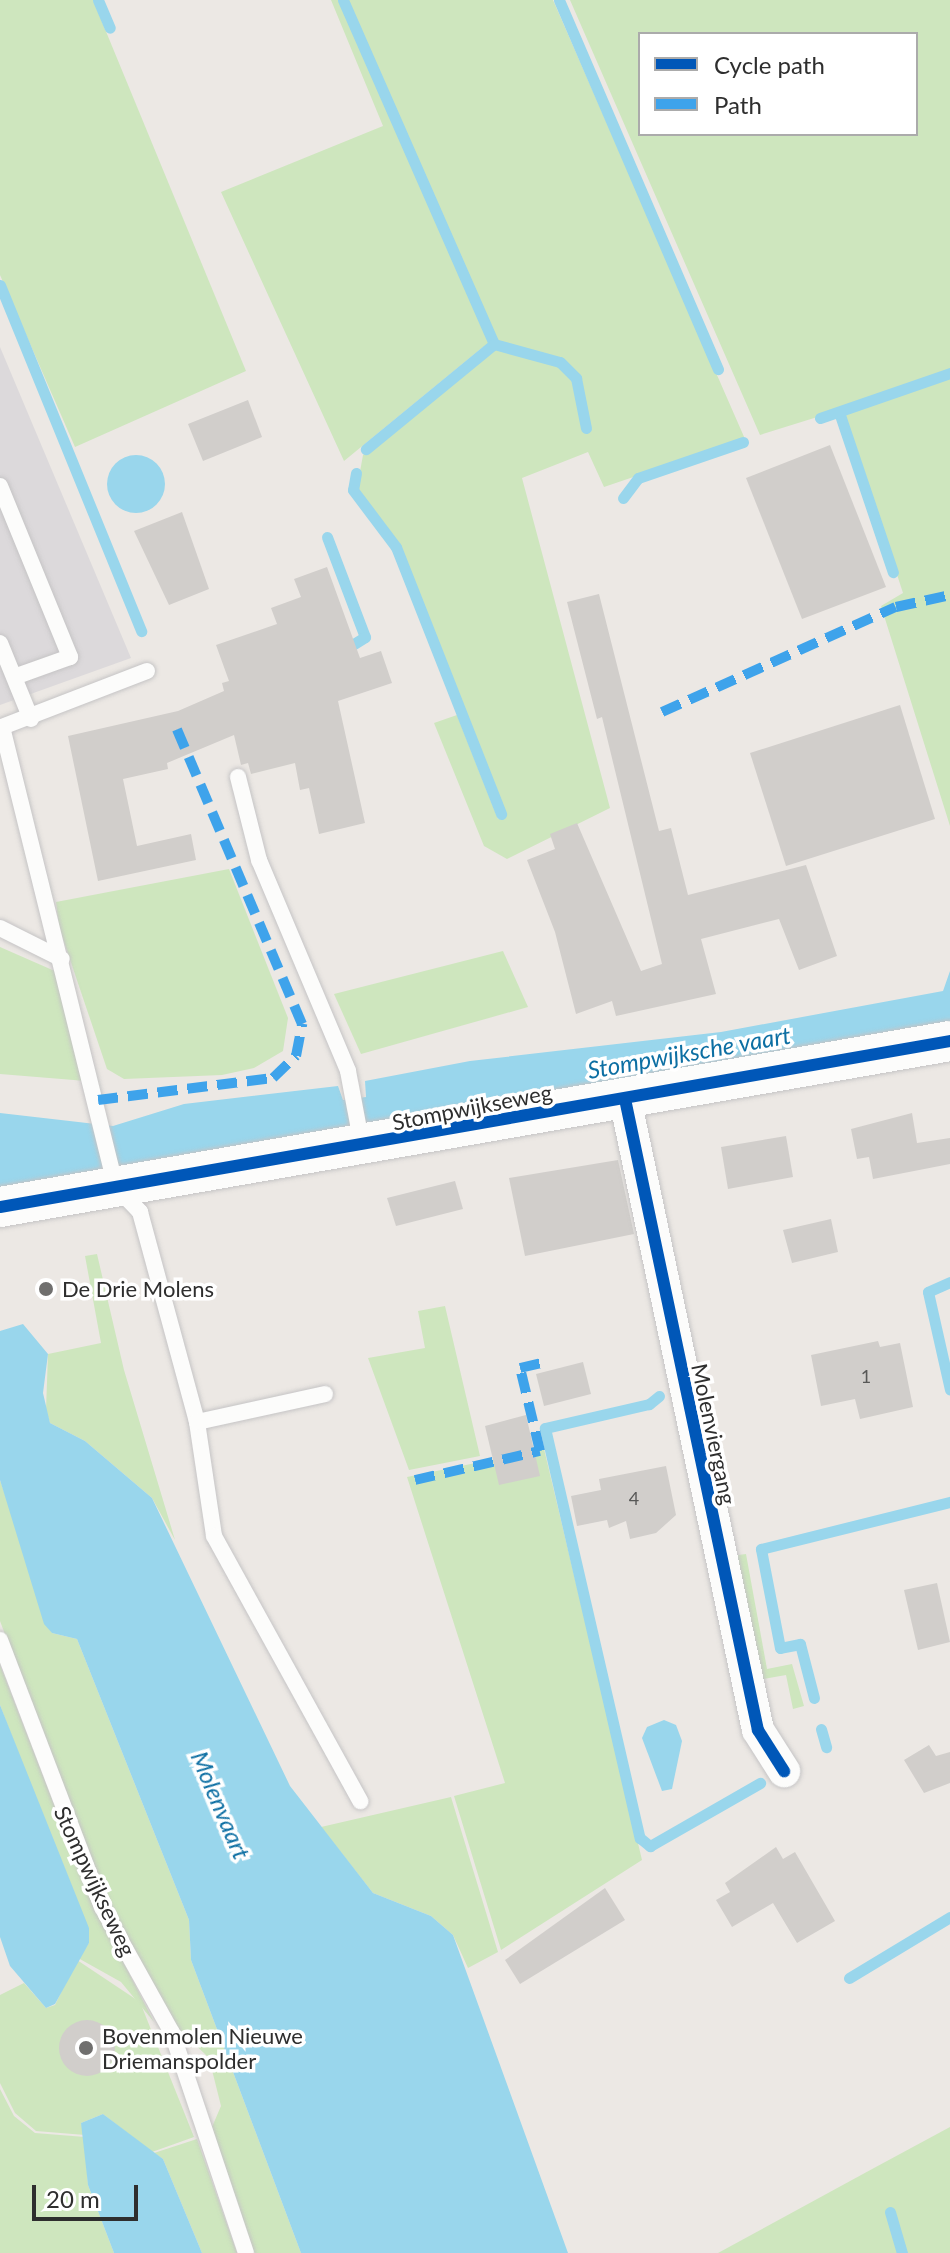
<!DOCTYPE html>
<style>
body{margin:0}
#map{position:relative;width:950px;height:2253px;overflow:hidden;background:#ece8e4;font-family:Lato,sans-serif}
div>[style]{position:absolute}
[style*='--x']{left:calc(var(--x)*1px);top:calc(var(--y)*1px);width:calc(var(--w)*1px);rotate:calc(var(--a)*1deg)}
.industrial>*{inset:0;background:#dcd9db}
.green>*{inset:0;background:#cee6be}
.water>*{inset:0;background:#99d6ec}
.round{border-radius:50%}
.stream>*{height:11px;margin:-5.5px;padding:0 5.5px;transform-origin:5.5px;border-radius:5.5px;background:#99d6ec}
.building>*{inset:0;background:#d1cecb}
.roads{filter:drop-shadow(0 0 2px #c5c4c5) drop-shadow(0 0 2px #c5c4c5)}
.service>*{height:16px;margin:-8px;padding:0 8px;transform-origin:8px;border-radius:8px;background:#fcfcfb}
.minor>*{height:32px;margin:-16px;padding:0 16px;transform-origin:16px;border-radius:16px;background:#fcfcfb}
.tertiary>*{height:40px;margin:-20px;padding:0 20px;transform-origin:20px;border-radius:20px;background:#fcfcfb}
.quiet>*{height:10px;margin-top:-5px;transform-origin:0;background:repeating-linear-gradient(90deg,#3ea3eb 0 20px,transparent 0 30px)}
.cycleway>*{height:12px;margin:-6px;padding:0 6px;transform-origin:6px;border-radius:6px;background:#0057b8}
.dots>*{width:22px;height:22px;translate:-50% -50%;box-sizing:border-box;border:4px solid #fff;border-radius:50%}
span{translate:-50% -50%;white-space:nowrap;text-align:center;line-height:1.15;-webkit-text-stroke:7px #fff;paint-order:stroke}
.number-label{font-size:18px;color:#585857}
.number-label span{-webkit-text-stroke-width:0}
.street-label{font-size:22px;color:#2e2e2e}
.poi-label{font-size:22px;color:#2e2e2e}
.left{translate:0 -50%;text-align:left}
.water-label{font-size:24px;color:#0d6fa3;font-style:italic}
.legend{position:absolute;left:638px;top:32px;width:280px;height:104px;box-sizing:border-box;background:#fff;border:2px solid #ababab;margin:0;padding:10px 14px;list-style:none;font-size:24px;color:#2e2e2e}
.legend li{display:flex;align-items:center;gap:16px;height:40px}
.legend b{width:40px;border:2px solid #ababab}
.scale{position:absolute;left:32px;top:2185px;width:106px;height:36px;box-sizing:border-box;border:4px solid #2e2e2e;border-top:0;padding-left:10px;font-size:24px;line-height:28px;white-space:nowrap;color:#2e2e2e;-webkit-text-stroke:6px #fff;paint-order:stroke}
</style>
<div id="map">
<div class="industrial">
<i style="clip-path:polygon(0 347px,131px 658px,0 705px)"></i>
</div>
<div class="green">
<i style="clip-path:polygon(0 0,93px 0,246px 371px,75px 447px,0 275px)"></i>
<i style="clip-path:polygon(331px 0,553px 0,745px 439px,604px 487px,588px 452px,522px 478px,610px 808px,507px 859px,484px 846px,434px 723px,457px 715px,498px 819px,506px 816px,399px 546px,357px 488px,363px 455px,492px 349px,483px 347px,344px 461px,221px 192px,383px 126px)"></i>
<i style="clip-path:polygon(evenodd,570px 0,950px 0,950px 826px,881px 606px,903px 593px,843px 409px,760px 435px,570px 0,916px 34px,916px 134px,640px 134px,640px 34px,916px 34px)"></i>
<i style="clip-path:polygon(229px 869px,288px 1018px,283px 1051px,254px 1068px,222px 1075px,124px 1079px,107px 1069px,59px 927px,56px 902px)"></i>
<i style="clip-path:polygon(0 947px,57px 972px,86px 1081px,0 1074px)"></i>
<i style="clip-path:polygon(503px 951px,528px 1007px,361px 1054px,334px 994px)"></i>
<i style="clip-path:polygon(97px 1254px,124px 1370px,175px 1540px,152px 1498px,85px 1441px,50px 1423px,46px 1410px,48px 1354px,101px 1343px,85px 1256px)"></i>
<i style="clip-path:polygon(445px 1306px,480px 1456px,409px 1470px,368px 1358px,425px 1348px,418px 1311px)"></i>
<i style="clip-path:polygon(544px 1449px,642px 1860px,501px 1950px,454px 1796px,505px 1783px,407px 1477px)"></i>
<i style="clip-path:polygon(0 1480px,52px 1633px,77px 1639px,189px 1920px,191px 1960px,301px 2253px,252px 2253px,214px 2146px,212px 2127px,221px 2106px,209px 2058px,176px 2026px,116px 1918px,65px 1793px,0 1621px)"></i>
<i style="clip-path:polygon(746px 1554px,767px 1669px,792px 1664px,804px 1706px,793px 1709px,786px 1675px,758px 1680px,731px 1556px)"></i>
<i style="clip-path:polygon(0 1665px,89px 1895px,154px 2022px,121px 1982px,78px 1958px,89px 1943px,0 1705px)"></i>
<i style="clip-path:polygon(451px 1797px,498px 1952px,468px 1968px,453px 1935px,431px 1916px,373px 1893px,321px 1827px)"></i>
<i style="clip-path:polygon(77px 1960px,140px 2002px,194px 2137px,152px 2152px,103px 2114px,81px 2123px,85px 2135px,36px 2131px,15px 2113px,0 2083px,0 1995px,24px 1983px,46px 2008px,55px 2005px)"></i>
<i style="clip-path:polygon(0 2089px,14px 2116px,35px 2133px,85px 2137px,88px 2185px,114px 2253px,0 2253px)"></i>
<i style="clip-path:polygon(950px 2127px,950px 2253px,718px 2253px,874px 2168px)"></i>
<i style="clip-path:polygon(197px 2139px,237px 2253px,202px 2253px,163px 2159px,154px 2153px)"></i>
</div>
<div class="water">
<i class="round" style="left:107px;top:455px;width:58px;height:58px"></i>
<i style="clip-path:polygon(950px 971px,950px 1024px,0 1192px,0 1113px,113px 1126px,184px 1104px,338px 1086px,343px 1100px,366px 1097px,365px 1081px,470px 1061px,721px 1032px,943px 991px)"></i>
<i style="clip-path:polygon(23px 1324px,48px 1354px,43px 1393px,50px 1423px,85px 1441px,152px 1498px,290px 1786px,373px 1893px,431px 1916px,453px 1935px,568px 2253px,301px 2253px,191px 1960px,189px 1920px,77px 1639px,52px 1633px,44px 1624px,0 1480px,0 1331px)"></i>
<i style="clip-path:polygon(0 1705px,89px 1928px,89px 1943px,55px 2004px,46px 2008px,10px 1966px,0 1937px)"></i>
<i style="clip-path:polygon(664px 1720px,676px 1725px,682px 1741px,672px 1789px,662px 1791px,642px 1738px,647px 1727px)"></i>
<i style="clip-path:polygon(103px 2114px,163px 2159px,202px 2253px,114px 2253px,88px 2185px,81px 2123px)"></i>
</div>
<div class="stream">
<i style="--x:98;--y:0;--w:30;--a:67"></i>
<i style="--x:343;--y:0;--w:376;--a:66.3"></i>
<i style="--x:494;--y:344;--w:166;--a:140.6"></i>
<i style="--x:559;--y:0;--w:402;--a:66.7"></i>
<i style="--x:0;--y:285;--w:374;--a:67.8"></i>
<i style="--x:494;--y:344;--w:68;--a:15.3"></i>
<i style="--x:560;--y:362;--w:23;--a:45"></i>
<i style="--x:576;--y:378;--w:51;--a:78.7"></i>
<i style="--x:839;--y:412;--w:169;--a:71.4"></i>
<i style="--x:820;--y:418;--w:138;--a:-19.1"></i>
<i style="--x:356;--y:473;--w:17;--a:100"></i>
<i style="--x:353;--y:490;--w:71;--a:53"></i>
<i style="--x:396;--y:547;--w:287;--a:68.5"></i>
<i style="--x:623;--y:498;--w:25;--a:-53"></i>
<i style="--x:638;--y:478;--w:111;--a:-18.9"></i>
<i style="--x:327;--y:537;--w:107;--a:69.2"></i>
<i style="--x:365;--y:637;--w:25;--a:148"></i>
<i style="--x:950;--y:1282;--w:24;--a:156"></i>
<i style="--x:928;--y:1292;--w:100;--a:77.3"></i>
<i style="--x:659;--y:1396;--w:13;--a:141"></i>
<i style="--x:649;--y:1404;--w:107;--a:167"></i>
<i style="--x:545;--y:1428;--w:421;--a:77"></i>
<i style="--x:640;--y:1838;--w:13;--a:39"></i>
<i style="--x:650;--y:1846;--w:127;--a:-29.8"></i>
<i style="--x:814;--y:1698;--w:56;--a:-104.5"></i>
<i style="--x:800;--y:1644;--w:20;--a:169"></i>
<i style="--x:780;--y:1648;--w:101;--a:-100.9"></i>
<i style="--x:761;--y:1549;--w:195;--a:-14"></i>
<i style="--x:821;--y:1729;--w:19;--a:74"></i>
<i style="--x:849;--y:1978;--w:118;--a:-31.1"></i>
<i style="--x:890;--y:2212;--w:43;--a:73.7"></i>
</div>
<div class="building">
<i style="clip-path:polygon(248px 400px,262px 437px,203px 461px,188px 424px)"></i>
<i style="clip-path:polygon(830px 445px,886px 587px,802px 619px,746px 478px)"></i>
<i style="clip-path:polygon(182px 512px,209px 589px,169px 605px,134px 531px)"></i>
<i style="clip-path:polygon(327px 567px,360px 658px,381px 651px,392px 683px,338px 701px,365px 823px,319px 834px,309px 788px,300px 790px,295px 763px,251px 774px,248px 763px,241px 765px,234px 735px,167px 763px,168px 769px,123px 779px,137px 846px,191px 834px,196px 860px,98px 881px,68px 736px,178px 711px,224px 691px,222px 683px,229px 681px,216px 645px,277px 624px,271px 608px,301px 597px,294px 579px)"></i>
<i style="clip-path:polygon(599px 594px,659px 831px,671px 828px,688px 895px,806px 865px,837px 956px,799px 970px,779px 919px,701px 939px,716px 994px,616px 1016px,612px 1001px,576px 1014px,555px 932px,527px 860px,555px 849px,550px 834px,577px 823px,641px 971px,662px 964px,602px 717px,597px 719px,567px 602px)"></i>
<i style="clip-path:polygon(900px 705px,935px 819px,786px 866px,750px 753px)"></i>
<i style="clip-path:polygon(912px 1113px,917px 1143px,950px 1138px,950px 1164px,873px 1179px,869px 1157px,857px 1159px,851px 1129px)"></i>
<i style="clip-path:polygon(786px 1136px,793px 1177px,728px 1189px,721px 1147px)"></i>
<i style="clip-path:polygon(618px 1160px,634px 1234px,525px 1256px,509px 1178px)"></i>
<i style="clip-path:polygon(455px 1181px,463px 1209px,396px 1226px,387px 1198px)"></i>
<i style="clip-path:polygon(831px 1219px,838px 1252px,792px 1263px,783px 1230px)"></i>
<i style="clip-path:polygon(878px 1341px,880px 1347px,900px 1343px,913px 1407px,860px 1419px,855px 1399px,821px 1406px,811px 1355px)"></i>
<i style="clip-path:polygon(583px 1362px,591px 1394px,544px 1406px,536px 1374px)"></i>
<i style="clip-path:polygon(526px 1415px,540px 1476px,499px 1485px,485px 1426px)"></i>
<i style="clip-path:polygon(666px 1466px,676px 1515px,656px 1533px,630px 1539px,626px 1521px,609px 1528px,607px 1520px,577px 1526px,571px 1496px,601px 1490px,599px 1479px)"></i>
<i style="clip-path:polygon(937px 1583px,950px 1642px,918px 1650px,904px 1590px)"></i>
<i style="clip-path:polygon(929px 1745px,936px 1756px,950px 1752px,950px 1783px,924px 1793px,904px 1760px)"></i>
<i style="clip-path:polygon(776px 1847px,783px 1859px,795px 1852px,835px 1921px,797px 1943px,773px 1903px,732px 1927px,716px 1900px,730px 1892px,725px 1883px)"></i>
<i style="clip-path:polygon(605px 1888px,625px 1920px,520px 1984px,505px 1960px)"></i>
<i class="round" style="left:59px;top:2020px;width:56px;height:56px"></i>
</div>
<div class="roads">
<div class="service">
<i style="--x:0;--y:486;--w:185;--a:67.7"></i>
<i style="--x:70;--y:657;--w:59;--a:160.3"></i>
<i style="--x:0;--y:643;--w:82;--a:67.8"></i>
<i style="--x:147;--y:671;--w:155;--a:158.9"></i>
<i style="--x:2;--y:727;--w:474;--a:76.1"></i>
<i style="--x:116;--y:1187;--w:35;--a:46"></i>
<i style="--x:140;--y:1212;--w:218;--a:74.8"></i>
<i style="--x:197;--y:1422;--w:115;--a:81.5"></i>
<i style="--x:214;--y:1536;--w:303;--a:61.1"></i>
<i style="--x:238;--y:777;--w:86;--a:75.8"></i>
<i style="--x:259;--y:860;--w:229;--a:67.1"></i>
<i style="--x:348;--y:1071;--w:75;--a:79.3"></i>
<i style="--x:0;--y:928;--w:69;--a:26.6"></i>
<i style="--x:197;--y:1422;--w:131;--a:-12.3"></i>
<i style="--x:0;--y:1640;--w:286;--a:69.1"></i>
<i style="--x:102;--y:1907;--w:144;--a:60.9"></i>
<i style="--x:172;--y:2033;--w:232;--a:71.4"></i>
</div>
<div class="minor">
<i style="--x:625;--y:1099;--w:645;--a:78.1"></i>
<i style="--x:758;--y:1730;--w:49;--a:57.6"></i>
</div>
<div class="tertiary">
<i style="--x:0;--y:1207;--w:964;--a:-9.91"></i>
</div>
</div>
<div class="quiet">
<i style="--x:662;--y:712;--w:256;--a:-24.2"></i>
<i style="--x:896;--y:607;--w:55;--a:-12.5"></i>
<i style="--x:98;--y:1100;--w:176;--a:-7.2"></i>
<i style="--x:273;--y:1078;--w:32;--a:-44"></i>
<i style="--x:296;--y:1056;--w:33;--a:-79"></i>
<i style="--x:302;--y:1024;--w:327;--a:-113"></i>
<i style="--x:415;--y:1480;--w:128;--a:-13.1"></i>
<i style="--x:540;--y:1451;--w:85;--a:-103.5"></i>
<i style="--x:520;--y:1368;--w:27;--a:-13"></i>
</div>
<div class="cycleway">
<i style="--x:625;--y:1099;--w:645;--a:78.1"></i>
<i style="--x:758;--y:1730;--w:49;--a:57.6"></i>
<i style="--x:0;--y:1207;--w:964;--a:-9.91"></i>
</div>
<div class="dots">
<i style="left:46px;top:1289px;background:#706f6e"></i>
<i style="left:86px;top:2048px;background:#706f6e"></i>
</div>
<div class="number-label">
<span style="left:866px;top:1376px">1</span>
<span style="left:634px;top:1498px">4</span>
</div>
<div class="street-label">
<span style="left:472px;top:1107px;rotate:-11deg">Stompwijkseweg</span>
<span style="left:714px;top:1434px;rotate:78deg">Molenviergang</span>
<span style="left:95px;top:1881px;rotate:65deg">Stompwijkseweg</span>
</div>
<div class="poi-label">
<span class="left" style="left:62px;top:1289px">De Drie Molens</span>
<span class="left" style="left:102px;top:2048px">Bovenmolen Nieuwe<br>Driemanspolder</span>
</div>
<div class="water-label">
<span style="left:689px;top:1052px;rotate:-10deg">Stompwijksche vaart</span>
<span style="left:221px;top:1805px;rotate:67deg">Molenvaart</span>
</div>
<ul class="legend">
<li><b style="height:10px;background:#0057b8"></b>Cycle path</li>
<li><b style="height:10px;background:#3ea3eb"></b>Path</li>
</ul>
<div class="scale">20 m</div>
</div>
